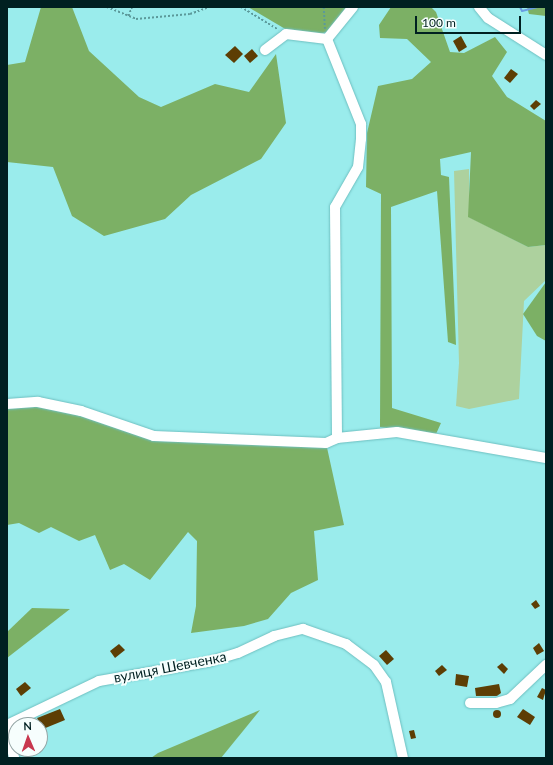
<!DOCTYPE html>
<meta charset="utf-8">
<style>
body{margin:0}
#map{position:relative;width:553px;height:765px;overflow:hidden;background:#9aecec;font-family:Lato,sans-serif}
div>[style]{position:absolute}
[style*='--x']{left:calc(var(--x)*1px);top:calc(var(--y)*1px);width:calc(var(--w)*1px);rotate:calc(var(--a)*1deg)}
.green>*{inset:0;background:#add19e}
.forest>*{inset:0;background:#7cb065}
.stream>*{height:2px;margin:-1px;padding:0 1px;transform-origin:1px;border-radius:1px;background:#699ce2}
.building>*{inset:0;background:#5d3e04}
.round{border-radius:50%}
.path>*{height:1.5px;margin-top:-0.75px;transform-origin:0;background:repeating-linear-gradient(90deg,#5b999a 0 2px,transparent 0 4px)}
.roads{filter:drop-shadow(0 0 1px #6ebfc0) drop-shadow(0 0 1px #6ebfc0)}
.minor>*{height:10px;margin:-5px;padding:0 5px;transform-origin:5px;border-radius:5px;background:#fff}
span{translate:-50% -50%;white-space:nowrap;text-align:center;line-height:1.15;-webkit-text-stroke:4px #f6fefd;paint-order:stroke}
.street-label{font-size:14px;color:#002021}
.frame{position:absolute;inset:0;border:8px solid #002021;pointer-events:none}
.north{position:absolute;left:8px;top:717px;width:40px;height:40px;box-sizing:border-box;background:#f6fefd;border:1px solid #94a5a5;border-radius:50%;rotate:358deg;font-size:11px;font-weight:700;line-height:16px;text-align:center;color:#002021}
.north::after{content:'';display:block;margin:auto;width:14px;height:18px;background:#c8384f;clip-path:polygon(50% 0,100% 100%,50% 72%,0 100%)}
.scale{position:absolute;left:415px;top:16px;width:106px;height:18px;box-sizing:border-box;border:2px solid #002021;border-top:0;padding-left:5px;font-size:12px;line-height:14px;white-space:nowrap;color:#002021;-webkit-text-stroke:3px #f6fefd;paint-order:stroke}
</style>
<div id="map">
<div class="green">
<i style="clip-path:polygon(469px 169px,469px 217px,528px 247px,546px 245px,546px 280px,524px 301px,519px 399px,469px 409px,456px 406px,459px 363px,454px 171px)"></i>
</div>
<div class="forest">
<i style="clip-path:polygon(41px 7px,72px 7px,89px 51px,139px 97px,161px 107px,215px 84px,249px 92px,276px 54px,286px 123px,261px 159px,191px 195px,165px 219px,104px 236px,72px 216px,53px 167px,7px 162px,7px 65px,25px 62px)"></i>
<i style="clip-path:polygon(248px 7px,350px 7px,331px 31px,319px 34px,287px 30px)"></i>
<i style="clip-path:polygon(391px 7px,431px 7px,436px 12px,450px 52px,464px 53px,495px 37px,507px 52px,492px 76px,507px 97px,546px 121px,546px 245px,528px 247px,468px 217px,471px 152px,440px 159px,441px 175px,449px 177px,456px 345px,448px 342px,437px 191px,391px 207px,392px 408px,441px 423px,436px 434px,380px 427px,381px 194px,366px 187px,367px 133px,378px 86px,412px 79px,431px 62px,407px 39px,380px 38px,379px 25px)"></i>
<i style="clip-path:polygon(527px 7px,546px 7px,546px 16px,529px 14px)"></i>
<i style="clip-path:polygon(546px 282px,546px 341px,537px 336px,523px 314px)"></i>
<i style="clip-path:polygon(38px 402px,154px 436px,326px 443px,344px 525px,314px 531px,318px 580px,291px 593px,268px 619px,244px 626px,191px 633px,196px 606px,197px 541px,188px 532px,150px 580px,124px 564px,110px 570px,95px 535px,79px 541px,51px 527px,39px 533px,19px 523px,7px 525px,7px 404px)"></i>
<i style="clip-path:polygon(32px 608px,70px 609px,7px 658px,7px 632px)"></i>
<i style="clip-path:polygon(260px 710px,221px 758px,151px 758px,158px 753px)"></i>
</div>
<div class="stream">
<i style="--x:520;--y:7;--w:4;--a:63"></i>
<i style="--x:522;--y:11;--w:16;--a:-14"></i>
</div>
<div class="building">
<i style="clip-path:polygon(461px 36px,467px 47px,459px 52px,453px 41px)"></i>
<i style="clip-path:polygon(235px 46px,243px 54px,234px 63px,225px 55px)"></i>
<i style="clip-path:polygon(252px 49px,258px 56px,250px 63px,244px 56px)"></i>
<i style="clip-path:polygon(511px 69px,518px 74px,510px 83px,504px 78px)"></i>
<i style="clip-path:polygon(536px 100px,541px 104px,534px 110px,530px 106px)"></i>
<i style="clip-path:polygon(536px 600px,540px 606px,535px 609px,531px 604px)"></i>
<i style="clip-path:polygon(539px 643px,544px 651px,537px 655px,533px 648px)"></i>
<i style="clip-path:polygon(119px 644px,125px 650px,115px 658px,110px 651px)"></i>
<i style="clip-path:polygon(386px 650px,394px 659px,387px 665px,379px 656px)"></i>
<i style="clip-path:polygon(502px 663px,508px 669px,504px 674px,497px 667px)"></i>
<i style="clip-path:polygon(442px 665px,447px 670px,439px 676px,435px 671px)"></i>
<i style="clip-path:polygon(456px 674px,469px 676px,467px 687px,455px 685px)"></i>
<i style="clip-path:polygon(25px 682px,31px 688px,21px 696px,16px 689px)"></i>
<i style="clip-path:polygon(499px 684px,501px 693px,497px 696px,476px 696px,475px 688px)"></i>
<i style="clip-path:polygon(542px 688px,546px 690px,543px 700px,537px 697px)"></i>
<i style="clip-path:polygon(60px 709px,65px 720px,43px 729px,37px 718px)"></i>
<i style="clip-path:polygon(523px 709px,535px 717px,530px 725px,517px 717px)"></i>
<i class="round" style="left:493px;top:710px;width:8px;height:8px"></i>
<i style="clip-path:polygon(414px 730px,416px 738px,411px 739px,409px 731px)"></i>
</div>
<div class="path">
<i style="--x:107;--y:7;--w:31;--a:22"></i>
<i style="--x:136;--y:19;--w:54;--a:-5.3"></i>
<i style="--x:190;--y:14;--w:20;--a:-20"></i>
<i style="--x:241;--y:7;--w:44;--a:31.2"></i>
<i style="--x:324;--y:7;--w:22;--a:87"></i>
<i style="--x:128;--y:16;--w:10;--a:-66"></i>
</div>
<div class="roads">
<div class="minor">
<i style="--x:353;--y:7;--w:41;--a:129.1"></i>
<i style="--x:327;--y:39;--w:92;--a:68.2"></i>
<i style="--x:361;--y:124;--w:15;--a:90"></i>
<i style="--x:361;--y:139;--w:28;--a:96"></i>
<i style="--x:358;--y:167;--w:46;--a:119.9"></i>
<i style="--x:335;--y:207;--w:231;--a:89.5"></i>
<i style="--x:337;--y:438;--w:60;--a:-5.7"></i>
<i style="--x:397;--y:432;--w:151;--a:9.9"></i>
<i style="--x:479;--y:7;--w:14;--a:51"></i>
<i style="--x:488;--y:18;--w:69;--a:32.5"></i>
<i style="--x:265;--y:50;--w:26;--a:-37"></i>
<i style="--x:286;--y:34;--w:41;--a:7"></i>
<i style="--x:7;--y:404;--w:31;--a:-4"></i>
<i style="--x:38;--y:402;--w:44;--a:11.8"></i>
<i style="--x:81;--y:411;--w:77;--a:18.9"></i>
<i style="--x:154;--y:436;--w:172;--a:2.3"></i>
<i style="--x:326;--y:443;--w:12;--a:-24"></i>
<i style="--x:470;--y:703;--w:26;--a:0"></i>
<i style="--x:496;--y:703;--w:15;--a:-16"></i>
<i style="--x:510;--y:699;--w:50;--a:-43.4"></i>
<i style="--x:7;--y:725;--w:102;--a:-25.6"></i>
<i style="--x:99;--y:681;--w:111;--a:-9.9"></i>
<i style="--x:208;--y:662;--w:31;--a:-17"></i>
<i style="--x:238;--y:653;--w:40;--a:-25"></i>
<i style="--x:274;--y:636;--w:30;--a:-14"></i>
<i style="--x:303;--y:629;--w:46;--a:19.2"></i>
<i style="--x:346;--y:644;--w:35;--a:37"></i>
<i style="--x:374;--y:665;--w:21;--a:55"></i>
<i style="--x:386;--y:682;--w:78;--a:77.4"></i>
<i style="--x:7;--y:727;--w:32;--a:77"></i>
</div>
</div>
<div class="street-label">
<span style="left:170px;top:667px;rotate:-11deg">вулиця Шевченка</span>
</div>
<div class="frame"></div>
<div class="north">N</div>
<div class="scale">100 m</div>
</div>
